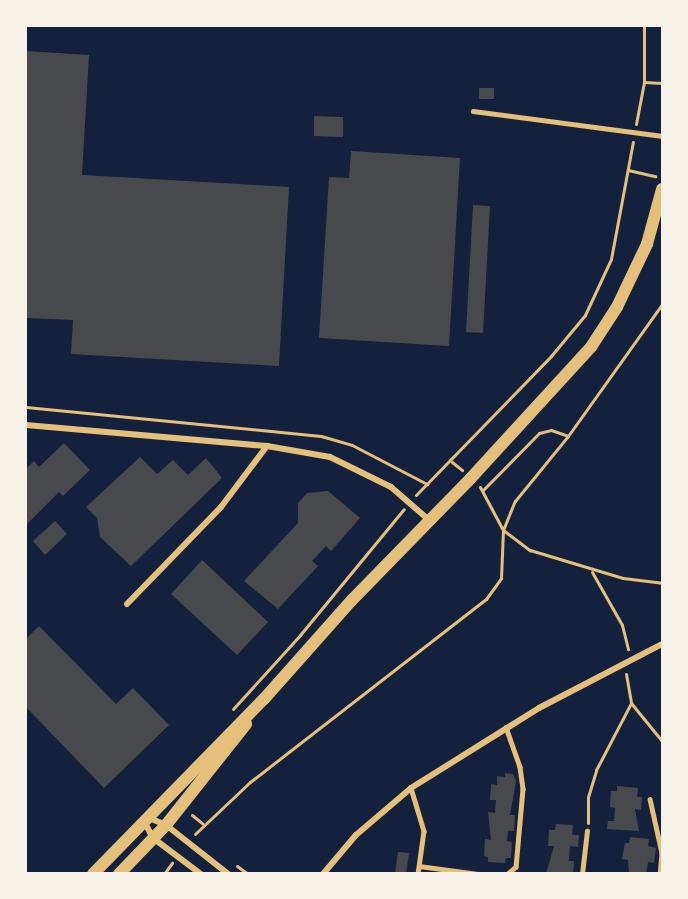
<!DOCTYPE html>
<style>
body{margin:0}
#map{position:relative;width:688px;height:899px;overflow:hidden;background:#14213d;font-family:"Times New Roman",serif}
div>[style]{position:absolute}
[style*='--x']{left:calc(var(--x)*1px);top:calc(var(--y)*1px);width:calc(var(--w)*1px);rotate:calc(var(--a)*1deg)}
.building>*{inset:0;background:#48494c}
.path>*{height:3px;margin:-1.5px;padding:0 1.5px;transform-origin:1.5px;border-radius:1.5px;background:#e5c07b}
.service>*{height:4.5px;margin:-2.25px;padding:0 2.25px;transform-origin:2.25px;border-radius:2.25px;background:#e5c07b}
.minor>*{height:6px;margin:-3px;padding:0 3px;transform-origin:3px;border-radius:3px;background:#e5c07b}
.secondary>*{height:12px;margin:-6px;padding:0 6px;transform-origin:6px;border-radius:6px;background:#e5c07b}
span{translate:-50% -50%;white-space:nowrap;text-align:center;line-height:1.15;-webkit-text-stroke:6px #f6f1e7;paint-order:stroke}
.frame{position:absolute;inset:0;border:27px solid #f6f1e7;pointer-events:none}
</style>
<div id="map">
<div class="building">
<i style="clip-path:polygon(26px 51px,89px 55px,82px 175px,289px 187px,279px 366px,71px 354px,73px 320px,26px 318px)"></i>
<i style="clip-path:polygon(479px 88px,494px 88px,494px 99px,479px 99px)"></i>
<i style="clip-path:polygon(314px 116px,343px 117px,343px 137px,314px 136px)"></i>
<i style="clip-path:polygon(351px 151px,460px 158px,449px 346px,319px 338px,329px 177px,349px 178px)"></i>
<i style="clip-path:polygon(473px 205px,490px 206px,483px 333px,466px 332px)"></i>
<i style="clip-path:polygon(64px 443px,90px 470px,63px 496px,59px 492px,26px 525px,26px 469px,34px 461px,39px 467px)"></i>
<i style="clip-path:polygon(140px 457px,157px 474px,173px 460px,188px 475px,206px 458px,222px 478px,131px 566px,100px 537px,97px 518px,86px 507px)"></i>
<i style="clip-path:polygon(328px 491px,360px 518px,331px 551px,326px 546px,312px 561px,318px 566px,278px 609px,244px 581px,298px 523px,298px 503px,307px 493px)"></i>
<i style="clip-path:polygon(55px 521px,67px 534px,45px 555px,33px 541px)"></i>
<i style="clip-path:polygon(202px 560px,268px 622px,237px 655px,171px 594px)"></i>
<i style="clip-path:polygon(39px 626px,116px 704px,133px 688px,169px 725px,104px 788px,26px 707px,26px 639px)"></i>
<i style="clip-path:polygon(505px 773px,513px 774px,516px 781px,510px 815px,515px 815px,514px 831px,508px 831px,507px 841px,512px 842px,511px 858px,506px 858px,505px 863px,488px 862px,488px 857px,484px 856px,485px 839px,491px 840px,488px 812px,495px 813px,496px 800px,490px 800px,491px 784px,497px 785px,497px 776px,505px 777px)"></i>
<i style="clip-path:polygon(617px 786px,638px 788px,637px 797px,642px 797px,641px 810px,635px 809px,639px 831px,607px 829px,608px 821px,614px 821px,615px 808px,610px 807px,611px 791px,617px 791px)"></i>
<i style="clip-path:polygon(556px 824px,573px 825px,572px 835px,579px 835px,578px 847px,570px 846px,569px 861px,574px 861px,573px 874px,546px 874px,554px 846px,548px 846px,549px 830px,555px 830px)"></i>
<i style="clip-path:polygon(630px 837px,649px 839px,648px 846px,656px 848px,654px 863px,648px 862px,646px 874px,629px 874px,628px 860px,622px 859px,625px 843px,629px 843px)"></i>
<i style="clip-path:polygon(398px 852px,409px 853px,406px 874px,395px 874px)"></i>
</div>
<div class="path">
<i style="--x:644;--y:82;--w:18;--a:3"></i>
<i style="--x:636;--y:124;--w:43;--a:-79.2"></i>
<i style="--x:644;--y:82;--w:56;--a:-90"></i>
<i style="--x:628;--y:170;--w:28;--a:13"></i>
<i style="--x:26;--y:407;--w:296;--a:5.6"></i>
<i style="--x:321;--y:436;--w:32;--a:16"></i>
<i style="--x:352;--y:445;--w:85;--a:27.5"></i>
<i style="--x:452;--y:462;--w:13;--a:39"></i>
<i style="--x:480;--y:487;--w:49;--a:61.9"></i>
<i style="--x:503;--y:530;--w:34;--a:37"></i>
<i style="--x:530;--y:550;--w:97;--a:16.8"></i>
<i style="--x:623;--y:578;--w:39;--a:7"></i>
<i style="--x:483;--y:490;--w:80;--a:-45.5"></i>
<i style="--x:539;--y:433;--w:12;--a:-14"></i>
<i style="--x:551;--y:430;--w:18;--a:19"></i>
<i style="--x:416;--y:495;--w:194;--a:-45.8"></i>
<i style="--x:551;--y:356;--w:53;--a:-50.3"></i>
<i style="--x:585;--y:315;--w:62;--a:-65.1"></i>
<i style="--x:611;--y:259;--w:119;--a:-79.4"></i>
<i style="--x:592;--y:572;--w:61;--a:60.5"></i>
<i style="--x:622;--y:625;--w:25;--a:76"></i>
<i style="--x:626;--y:674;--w:29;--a:80"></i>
<i style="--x:631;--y:703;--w:49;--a:50.8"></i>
<i style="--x:233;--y:709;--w:100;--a:-47.8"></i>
<i style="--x:300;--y:635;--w:163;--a:-50.5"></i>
<i style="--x:192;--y:815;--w:14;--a:39"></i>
<i style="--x:588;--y:823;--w:26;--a:-90"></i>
<i style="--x:588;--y:797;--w:28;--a:-73"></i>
<i style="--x:596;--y:770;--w:76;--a:-62.4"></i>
<i style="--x:195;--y:834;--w:76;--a:-43.4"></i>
<i style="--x:250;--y:782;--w:299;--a:-37.8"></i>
<i style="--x:486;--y:599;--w:26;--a:-54"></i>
<i style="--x:501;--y:578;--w:48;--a:-87.6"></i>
<i style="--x:503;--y:530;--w:31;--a:-68"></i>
<i style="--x:515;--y:501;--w:84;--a:-50.8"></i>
<i style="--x:568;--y:436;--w:162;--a:-54.5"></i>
<i style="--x:237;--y:866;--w:14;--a:36"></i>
<i style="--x:164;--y:874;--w:14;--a:-54"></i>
</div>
<div class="service">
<i style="--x:473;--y:111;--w:191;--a:7.5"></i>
<i style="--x:506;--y:727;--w:42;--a:70.7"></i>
<i style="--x:520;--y:767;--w:22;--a:82"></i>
<i style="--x:523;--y:789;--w:78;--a:95.1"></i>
<i style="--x:516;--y:867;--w:11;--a:139"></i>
<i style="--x:411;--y:788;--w:45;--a:73.2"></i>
<i style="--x:424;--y:831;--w:43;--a:97.9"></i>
<i style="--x:650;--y:799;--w:55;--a:77.5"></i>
<i style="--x:662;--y:853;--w:21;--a:95"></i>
<i style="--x:419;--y:866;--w:61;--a:7.6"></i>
<i style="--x:582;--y:874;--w:43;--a:-83.4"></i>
</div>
<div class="minor">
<i style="--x:26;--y:425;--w:242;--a:5"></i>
<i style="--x:267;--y:446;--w:64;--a:9.9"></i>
<i style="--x:330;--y:457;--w:68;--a:26.2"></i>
<i style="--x:391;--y:487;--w:50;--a:41"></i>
<i style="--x:127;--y:604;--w:135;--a:-45.9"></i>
<i style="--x:221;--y:507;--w:76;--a:-53"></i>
<i style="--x:149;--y:818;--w:18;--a:22"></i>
<i style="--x:166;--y:825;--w:79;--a:38.3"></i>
<i style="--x:145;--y:823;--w:17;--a:62"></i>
<i style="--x:153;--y:838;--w:60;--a:36.9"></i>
<i style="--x:323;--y:874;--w:51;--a:-49.8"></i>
<i style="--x:356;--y:835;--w:72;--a:-40.5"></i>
<i style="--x:411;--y:788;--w:151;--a:-32"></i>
<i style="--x:539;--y:708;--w:139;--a:-27.5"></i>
</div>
<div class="secondary">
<i style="--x:93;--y:874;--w:245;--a:-45.7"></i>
<i style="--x:264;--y:699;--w:132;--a:-48.4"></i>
<i style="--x:352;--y:600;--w:170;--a:-45.7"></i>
<i style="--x:471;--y:478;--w:178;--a:-47.5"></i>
<i style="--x:591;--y:347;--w:48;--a:-57"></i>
<i style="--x:617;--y:307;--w:70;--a:-64.5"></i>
<i style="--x:647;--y:244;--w:57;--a:-74.7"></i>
<i style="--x:119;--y:874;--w:68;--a:-46.2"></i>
<i style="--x:166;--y:825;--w:129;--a:-51.6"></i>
</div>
<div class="frame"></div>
</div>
